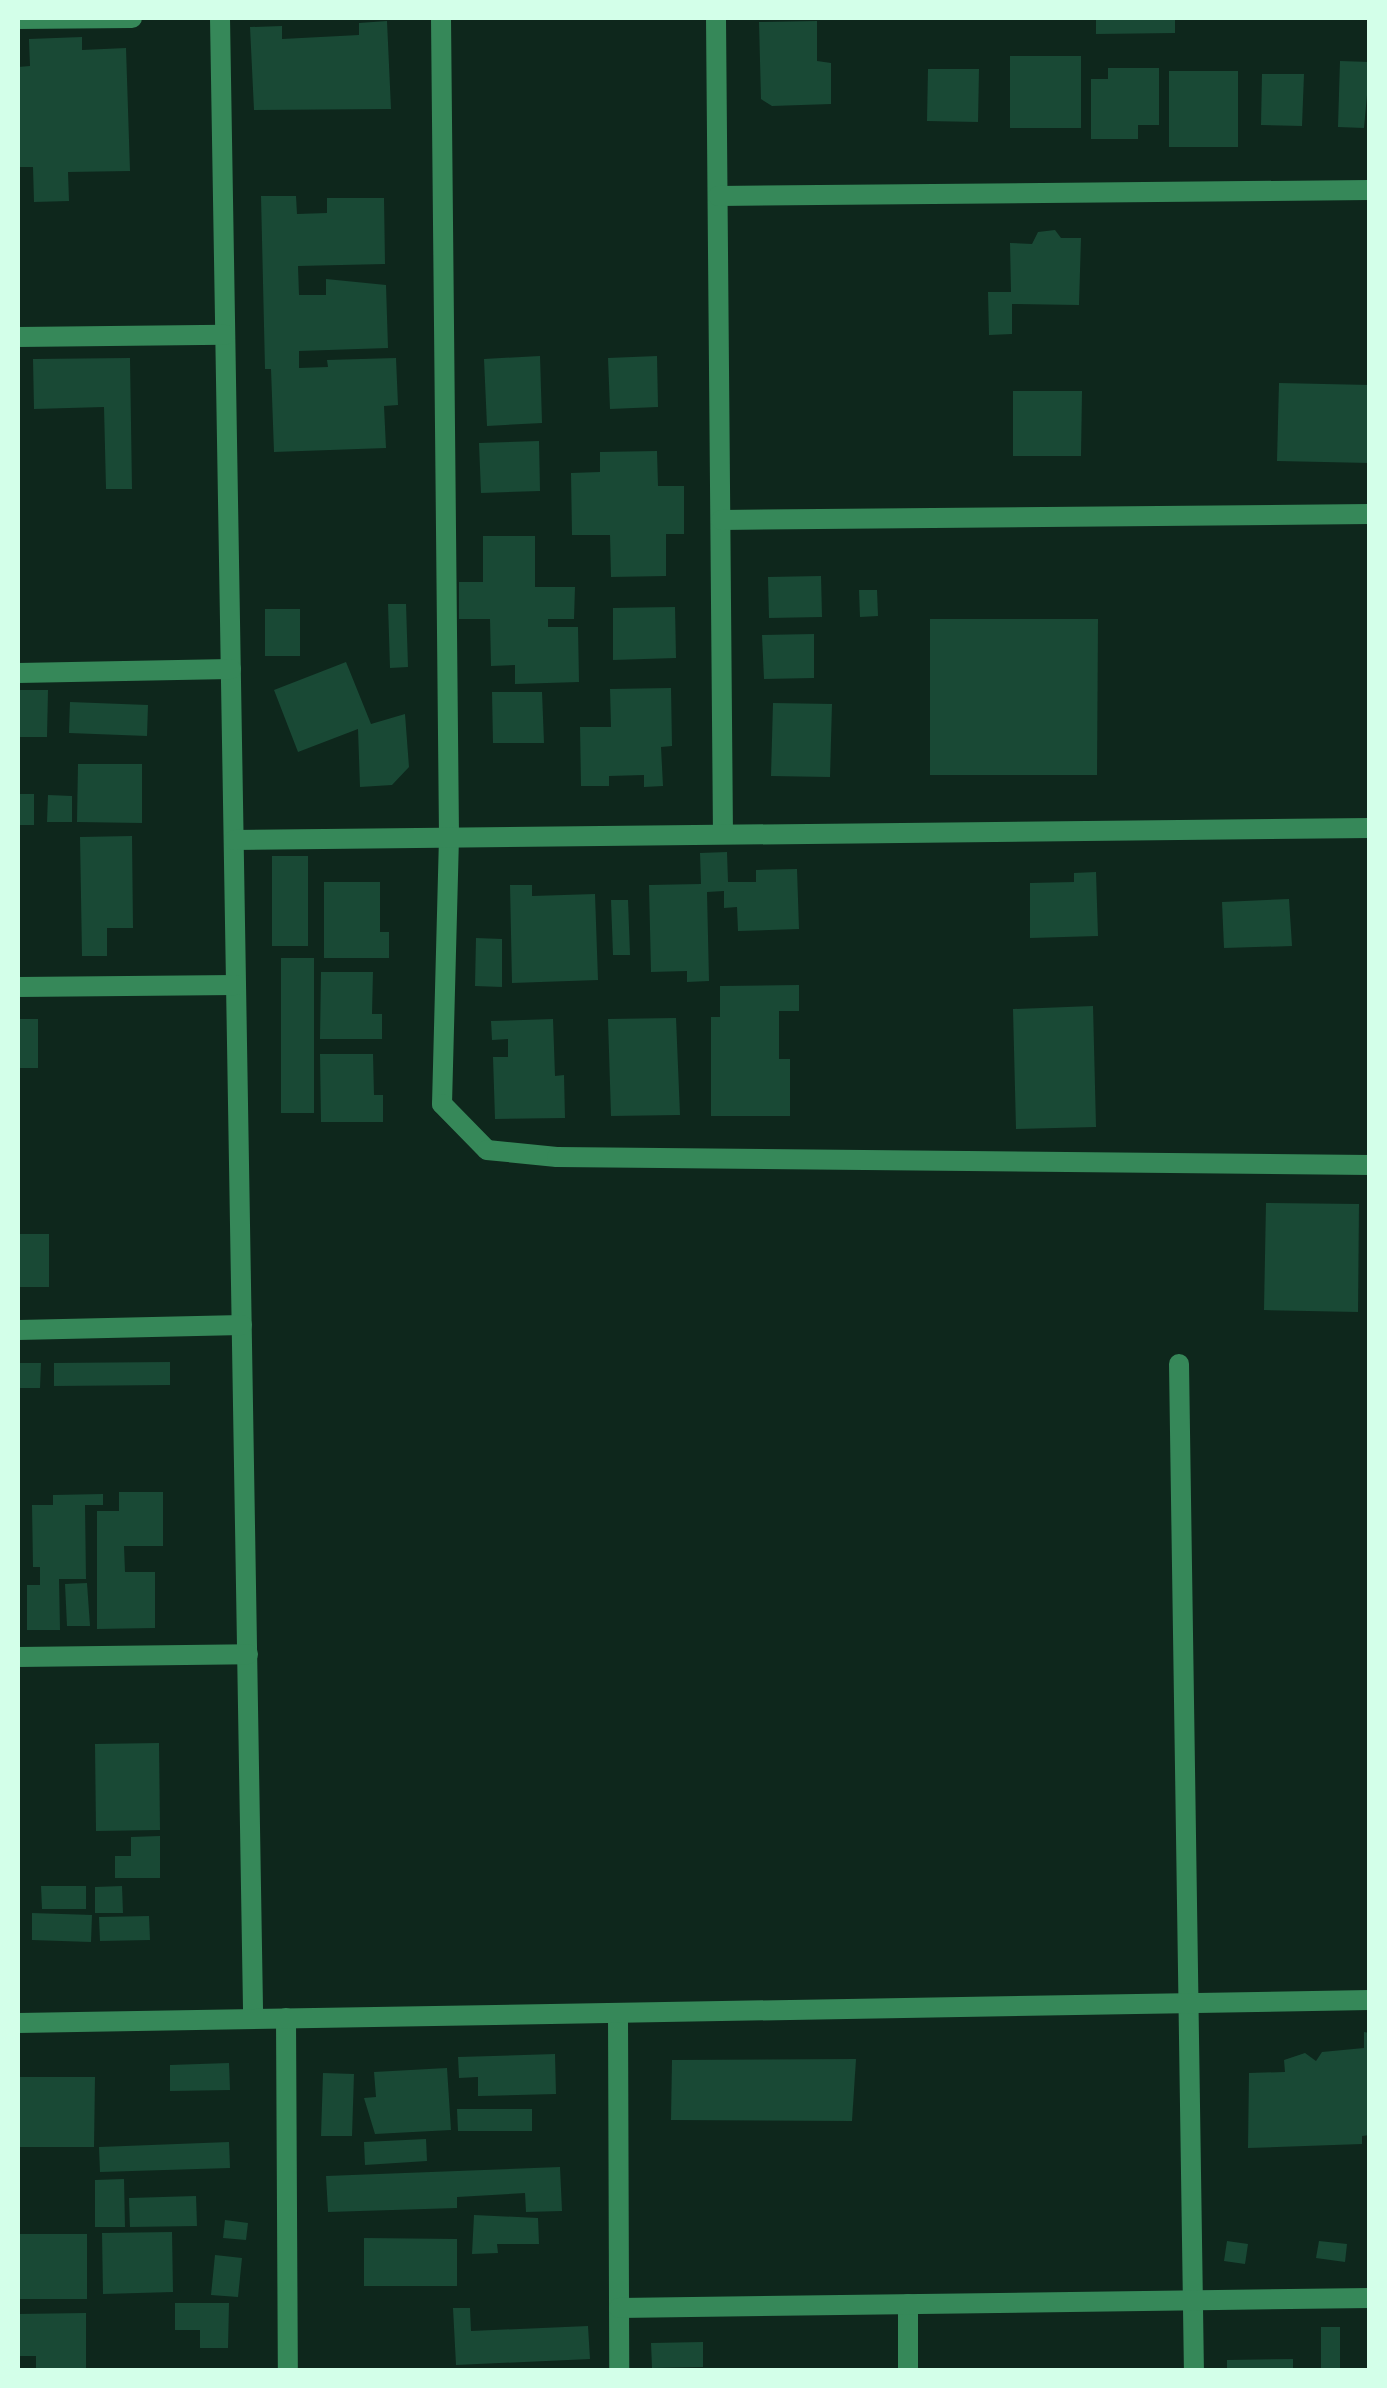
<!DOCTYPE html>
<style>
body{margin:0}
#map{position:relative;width:1387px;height:2388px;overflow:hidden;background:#0e271c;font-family:"Fira Sans",sans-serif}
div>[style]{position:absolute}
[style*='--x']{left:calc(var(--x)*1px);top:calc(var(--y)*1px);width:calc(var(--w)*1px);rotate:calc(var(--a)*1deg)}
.building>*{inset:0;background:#194935}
.minor>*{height:20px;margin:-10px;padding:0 10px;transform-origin:10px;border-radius:10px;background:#368859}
span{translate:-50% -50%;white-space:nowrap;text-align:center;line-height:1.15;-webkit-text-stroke:9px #0e271c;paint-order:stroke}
.frame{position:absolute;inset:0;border:20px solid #d3ffe9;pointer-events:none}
</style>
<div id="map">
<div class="building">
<i style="clip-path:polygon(1096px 18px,1175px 18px,1175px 33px,1096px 34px)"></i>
<i style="clip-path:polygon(387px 21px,391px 109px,254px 110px,250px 27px,282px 26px,282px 39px,359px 35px,359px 23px)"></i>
<i style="clip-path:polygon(817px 21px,817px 61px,831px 63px,831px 104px,772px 106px,761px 99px,759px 22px)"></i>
<i style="clip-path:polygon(82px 37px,82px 50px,126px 48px,130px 171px,68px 172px,69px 201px,34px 202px,33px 167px,18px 167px,18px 67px,30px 66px,29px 39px)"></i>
<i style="clip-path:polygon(1010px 56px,1081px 56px,1081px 128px,1010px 128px)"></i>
<i style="clip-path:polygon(1340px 61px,1370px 62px,1364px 128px,1338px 127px)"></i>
<i style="clip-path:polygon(1108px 68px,1159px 68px,1159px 125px,1138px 125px,1138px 139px,1091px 139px,1091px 79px,1108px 79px)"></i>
<i style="clip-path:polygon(928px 69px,979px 69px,978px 122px,927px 121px)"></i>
<i style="clip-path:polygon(1169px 71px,1238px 71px,1238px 147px,1169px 147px)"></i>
<i style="clip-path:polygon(1262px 74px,1304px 74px,1302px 126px,1261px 125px)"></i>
<i style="clip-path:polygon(261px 196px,296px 196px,297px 214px,327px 213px,327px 198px,384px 198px,385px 264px,298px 266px,299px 295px,326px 295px,326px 279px,386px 285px,388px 348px,299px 351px,299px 368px,328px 367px,327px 360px,396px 358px,398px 405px,384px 406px,386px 448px,274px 452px,271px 369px,265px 369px)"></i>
<i style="clip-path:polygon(1055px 230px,1061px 238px,1081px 238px,1079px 305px,1012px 304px,1012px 334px,989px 335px,988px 292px,1011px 292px,1010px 243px,1032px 244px,1038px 232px)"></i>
<i style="clip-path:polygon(540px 356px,542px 423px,487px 426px,484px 359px)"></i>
<i style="clip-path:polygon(657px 356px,658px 407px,610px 409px,608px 358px)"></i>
<i style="clip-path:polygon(130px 358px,132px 489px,106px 489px,104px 407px,34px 409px,33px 359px)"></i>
<i style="clip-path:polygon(1279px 383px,1370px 385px,1370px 463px,1277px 461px)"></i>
<i style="clip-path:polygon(1013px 391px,1082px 391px,1081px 456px,1013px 456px)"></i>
<i style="clip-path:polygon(539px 441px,540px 491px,481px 493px,479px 443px)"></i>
<i style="clip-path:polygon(657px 451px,658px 486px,684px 486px,684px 534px,666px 534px,666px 576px,611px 577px,610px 535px,572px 535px,571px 473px,600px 472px,600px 452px)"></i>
<i style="clip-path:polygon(483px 536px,535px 536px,535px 587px,575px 587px,574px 619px,548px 619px,548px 627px,578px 627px,579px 682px,515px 684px,515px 665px,491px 666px,490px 619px,459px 619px,459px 582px,483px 582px)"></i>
<i style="clip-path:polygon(821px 576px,822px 617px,769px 618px,768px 577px)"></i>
<i style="clip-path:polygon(859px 590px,877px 590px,878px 616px,860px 617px)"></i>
<i style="clip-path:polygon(388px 604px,406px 604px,408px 667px,390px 668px)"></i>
<i style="clip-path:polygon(675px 607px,676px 658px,613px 660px,613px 608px)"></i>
<i style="clip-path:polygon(265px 609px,300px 609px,300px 656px,265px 656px)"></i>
<i style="clip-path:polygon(930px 619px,1098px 619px,1097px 775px,930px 775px)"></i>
<i style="clip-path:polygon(814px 634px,814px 678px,764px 679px,762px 635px)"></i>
<i style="clip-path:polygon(346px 662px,371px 724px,405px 714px,409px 767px,392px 785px,360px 787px,358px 729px,298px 752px,274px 690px)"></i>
<i style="clip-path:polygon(671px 688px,672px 746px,661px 747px,663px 786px,644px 787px,644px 775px,609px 776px,609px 786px,581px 786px,580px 727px,611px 727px,610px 689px)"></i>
<i style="clip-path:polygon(18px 690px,48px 690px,47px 737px,18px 737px)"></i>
<i style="clip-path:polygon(492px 692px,542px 692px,544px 743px,493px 743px)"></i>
<i style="clip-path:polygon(70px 702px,148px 705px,147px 736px,69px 733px)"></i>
<i style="clip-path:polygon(773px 703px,832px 704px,830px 777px,771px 776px)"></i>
<i style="clip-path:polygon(78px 764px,142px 764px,142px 823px,77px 822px)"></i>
<i style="clip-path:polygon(18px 794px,34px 794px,34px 825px,18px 825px)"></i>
<i style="clip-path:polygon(48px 795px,72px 796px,72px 822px,47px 822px)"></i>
<i style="clip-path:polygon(132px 836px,133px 928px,107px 928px,107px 956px,82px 956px,80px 837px)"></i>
<i style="clip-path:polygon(727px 852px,728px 882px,756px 882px,756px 870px,797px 869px,799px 929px,738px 931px,737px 907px,724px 908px,724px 891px,707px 892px,709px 981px,687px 982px,687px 971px,651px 972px,649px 885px,701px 884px,700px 853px)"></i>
<i style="clip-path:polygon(272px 856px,308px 856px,308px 946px,272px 946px)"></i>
<i style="clip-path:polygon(1096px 872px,1098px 936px,1030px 938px,1030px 883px,1074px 882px,1074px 873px)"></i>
<i style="clip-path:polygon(324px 882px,380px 882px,380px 932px,389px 932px,389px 958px,324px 958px)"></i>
<i style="clip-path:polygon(510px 885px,532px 885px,532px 896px,595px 894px,598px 980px,512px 983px)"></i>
<i style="clip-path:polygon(1289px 899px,1292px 946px,1224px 948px,1222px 902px)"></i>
<i style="clip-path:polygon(611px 900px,628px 900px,630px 955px,613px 955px)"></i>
<i style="clip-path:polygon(476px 938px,502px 939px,502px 987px,475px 986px)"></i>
<i style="clip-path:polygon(281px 958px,314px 958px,314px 1113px,281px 1113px)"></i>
<i style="clip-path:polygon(321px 972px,373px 972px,372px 1014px,382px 1014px,382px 1039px,320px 1039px)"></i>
<i style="clip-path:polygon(799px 985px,799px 1011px,779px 1011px,779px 1059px,790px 1059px,790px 1116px,711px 1116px,711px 1017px,720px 1017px,720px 986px)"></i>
<i style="clip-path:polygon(1093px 1006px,1096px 1127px,1016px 1129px,1013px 1009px)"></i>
<i style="clip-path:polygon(676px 1018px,680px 1115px,611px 1116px,608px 1019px)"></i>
<i style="clip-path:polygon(18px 1019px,38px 1019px,38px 1068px,18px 1068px)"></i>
<i style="clip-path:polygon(553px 1019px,555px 1076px,564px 1075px,565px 1118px,495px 1119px,493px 1057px,508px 1057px,508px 1039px,492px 1040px,491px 1021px)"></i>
<i style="clip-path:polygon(320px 1054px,373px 1054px,374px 1095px,383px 1095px,383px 1122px,321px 1122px)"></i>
<i style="clip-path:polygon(1266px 1203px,1359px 1204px,1358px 1312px,1264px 1310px)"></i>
<i style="clip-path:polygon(19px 1234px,49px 1234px,49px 1287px,19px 1287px)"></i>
<i style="clip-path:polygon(170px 1362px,170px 1385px,54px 1386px,54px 1363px)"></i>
<i style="clip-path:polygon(18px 1363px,41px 1363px,40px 1388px,18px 1388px)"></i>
<i style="clip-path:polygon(119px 1492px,163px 1492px,163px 1546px,124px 1546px,125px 1572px,155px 1572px,155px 1628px,97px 1629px,97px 1511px,119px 1511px)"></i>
<i style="clip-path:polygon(103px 1494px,103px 1505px,85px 1505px,86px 1579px,59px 1579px,60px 1630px,27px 1630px,27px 1585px,40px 1585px,40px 1567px,33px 1567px,32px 1505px,53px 1505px,53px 1495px)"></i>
<i style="clip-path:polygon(87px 1583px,90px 1626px,67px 1626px,65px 1584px)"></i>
<i style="clip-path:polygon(159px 1743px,160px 1830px,96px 1831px,95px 1744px)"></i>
<i style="clip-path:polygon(160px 1836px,160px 1878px,115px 1878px,115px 1856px,131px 1856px,131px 1837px)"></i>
<i style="clip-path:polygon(41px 1886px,86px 1886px,86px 1909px,42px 1909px)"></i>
<i style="clip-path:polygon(122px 1886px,123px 1913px,95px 1913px,95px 1887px)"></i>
<i style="clip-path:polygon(32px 1913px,92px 1915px,91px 1942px,32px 1940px)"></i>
<i style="clip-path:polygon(149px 1916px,150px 1940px,100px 1941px,99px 1917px)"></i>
<i style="clip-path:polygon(1364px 2032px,1370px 2033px,1370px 2135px,1362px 2136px,1362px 2144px,1248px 2148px,1249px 2073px,1285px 2072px,1284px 2060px,1305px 2053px,1316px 2061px,1322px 2052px,1364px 2048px)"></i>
<i style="clip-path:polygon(555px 2054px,556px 2094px,478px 2096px,478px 2077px,459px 2078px,458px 2057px)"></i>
<i style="clip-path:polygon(856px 2059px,852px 2121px,671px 2120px,672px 2060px)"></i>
<i style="clip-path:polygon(229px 2063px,230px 2090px,170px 2091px,170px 2065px)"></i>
<i style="clip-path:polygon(447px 2068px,451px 2130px,375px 2134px,364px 2098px,376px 2097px,374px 2072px)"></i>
<i style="clip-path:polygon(323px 2073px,354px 2074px,352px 2136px,321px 2136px)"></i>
<i style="clip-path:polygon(18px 2077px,95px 2077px,94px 2147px,18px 2147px)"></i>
<i style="clip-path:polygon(457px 2109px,532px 2109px,532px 2131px,458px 2131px)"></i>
<i style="clip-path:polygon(426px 2139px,427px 2161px,365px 2165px,364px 2142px)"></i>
<i style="clip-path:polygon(229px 2142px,230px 2168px,100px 2172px,99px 2147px)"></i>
<i style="clip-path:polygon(560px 2167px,562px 2211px,526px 2212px,525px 2193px,457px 2197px,457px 2208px,328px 2212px,326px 2176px)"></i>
<i style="clip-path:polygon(124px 2179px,125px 2227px,95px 2227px,95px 2180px)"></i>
<i style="clip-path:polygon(196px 2196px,197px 2226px,130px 2227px,129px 2198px)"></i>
<i style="clip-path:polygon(474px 2215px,538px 2218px,539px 2244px,497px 2244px,498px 2253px,472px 2254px)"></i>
<i style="clip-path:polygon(225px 2220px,248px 2223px,246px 2240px,223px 2238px)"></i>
<i style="clip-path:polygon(172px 2232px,173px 2292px,103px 2294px,102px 2233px)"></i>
<i style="clip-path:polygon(18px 2234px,87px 2234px,87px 2299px,18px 2299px)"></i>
<i style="clip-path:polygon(364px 2238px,457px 2239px,457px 2286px,364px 2286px)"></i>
<i style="clip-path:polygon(1227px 2241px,1248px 2244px,1245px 2264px,1224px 2261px)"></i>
<i style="clip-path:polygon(1319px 2241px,1347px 2244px,1345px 2262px,1316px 2258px)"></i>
<i style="clip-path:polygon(215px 2255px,242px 2258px,238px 2297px,211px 2295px)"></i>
<i style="clip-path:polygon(175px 2303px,229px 2303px,228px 2348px,200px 2348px,200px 2330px,175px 2330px)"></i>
<i style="clip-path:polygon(453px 2308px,470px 2308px,471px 2331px,588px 2326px,590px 2359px,456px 2365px)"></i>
<i style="clip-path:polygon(86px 2313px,86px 2370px,36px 2370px,36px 2356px,18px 2356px,18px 2314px)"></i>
<i style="clip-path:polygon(1321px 2327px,1340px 2327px,1340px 2370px,1321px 2370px)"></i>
<i style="clip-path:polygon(703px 2342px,703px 2367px,652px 2368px,651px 2343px)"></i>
<i style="clip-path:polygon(1293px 2359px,1293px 2370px,1227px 2370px,1227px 2360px)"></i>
</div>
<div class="minor">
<i style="--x:220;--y:18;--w:2000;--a:89.05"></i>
<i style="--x:441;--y:18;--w:819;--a:89.44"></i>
<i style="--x:449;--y:837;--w:267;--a:91.5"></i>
<i style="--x:442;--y:1104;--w:64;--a:45.6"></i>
<i style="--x:487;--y:1150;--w:70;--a:5.7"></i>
<i style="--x:557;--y:1157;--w:813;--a:0.56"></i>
<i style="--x:716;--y:18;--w:816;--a:89.51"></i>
<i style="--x:18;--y:19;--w:114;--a:-0.5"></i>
<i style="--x:718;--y:196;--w:652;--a:-0.53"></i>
<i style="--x:18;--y:337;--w:207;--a:-0.6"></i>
<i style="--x:721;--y:520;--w:649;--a:-0.53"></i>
<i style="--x:18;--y:673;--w:213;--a:-1.1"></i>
<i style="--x:234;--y:840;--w:1136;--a:-0.61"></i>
<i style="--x:18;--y:987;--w:218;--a:-0.5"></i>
<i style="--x:18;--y:1330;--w:224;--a:-1.3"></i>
<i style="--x:1179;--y:1364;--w:1006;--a:89.15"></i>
<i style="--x:18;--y:1657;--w:230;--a:-0.7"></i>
<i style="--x:618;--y:2013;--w:357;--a:89.8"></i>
<i style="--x:286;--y:2018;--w:352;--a:89.7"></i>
<i style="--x:18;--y:2023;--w:1352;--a:-0.97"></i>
<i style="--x:908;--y:2304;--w:66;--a:90"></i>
<i style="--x:619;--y:2308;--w:751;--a:-0.76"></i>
</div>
<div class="frame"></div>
</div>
